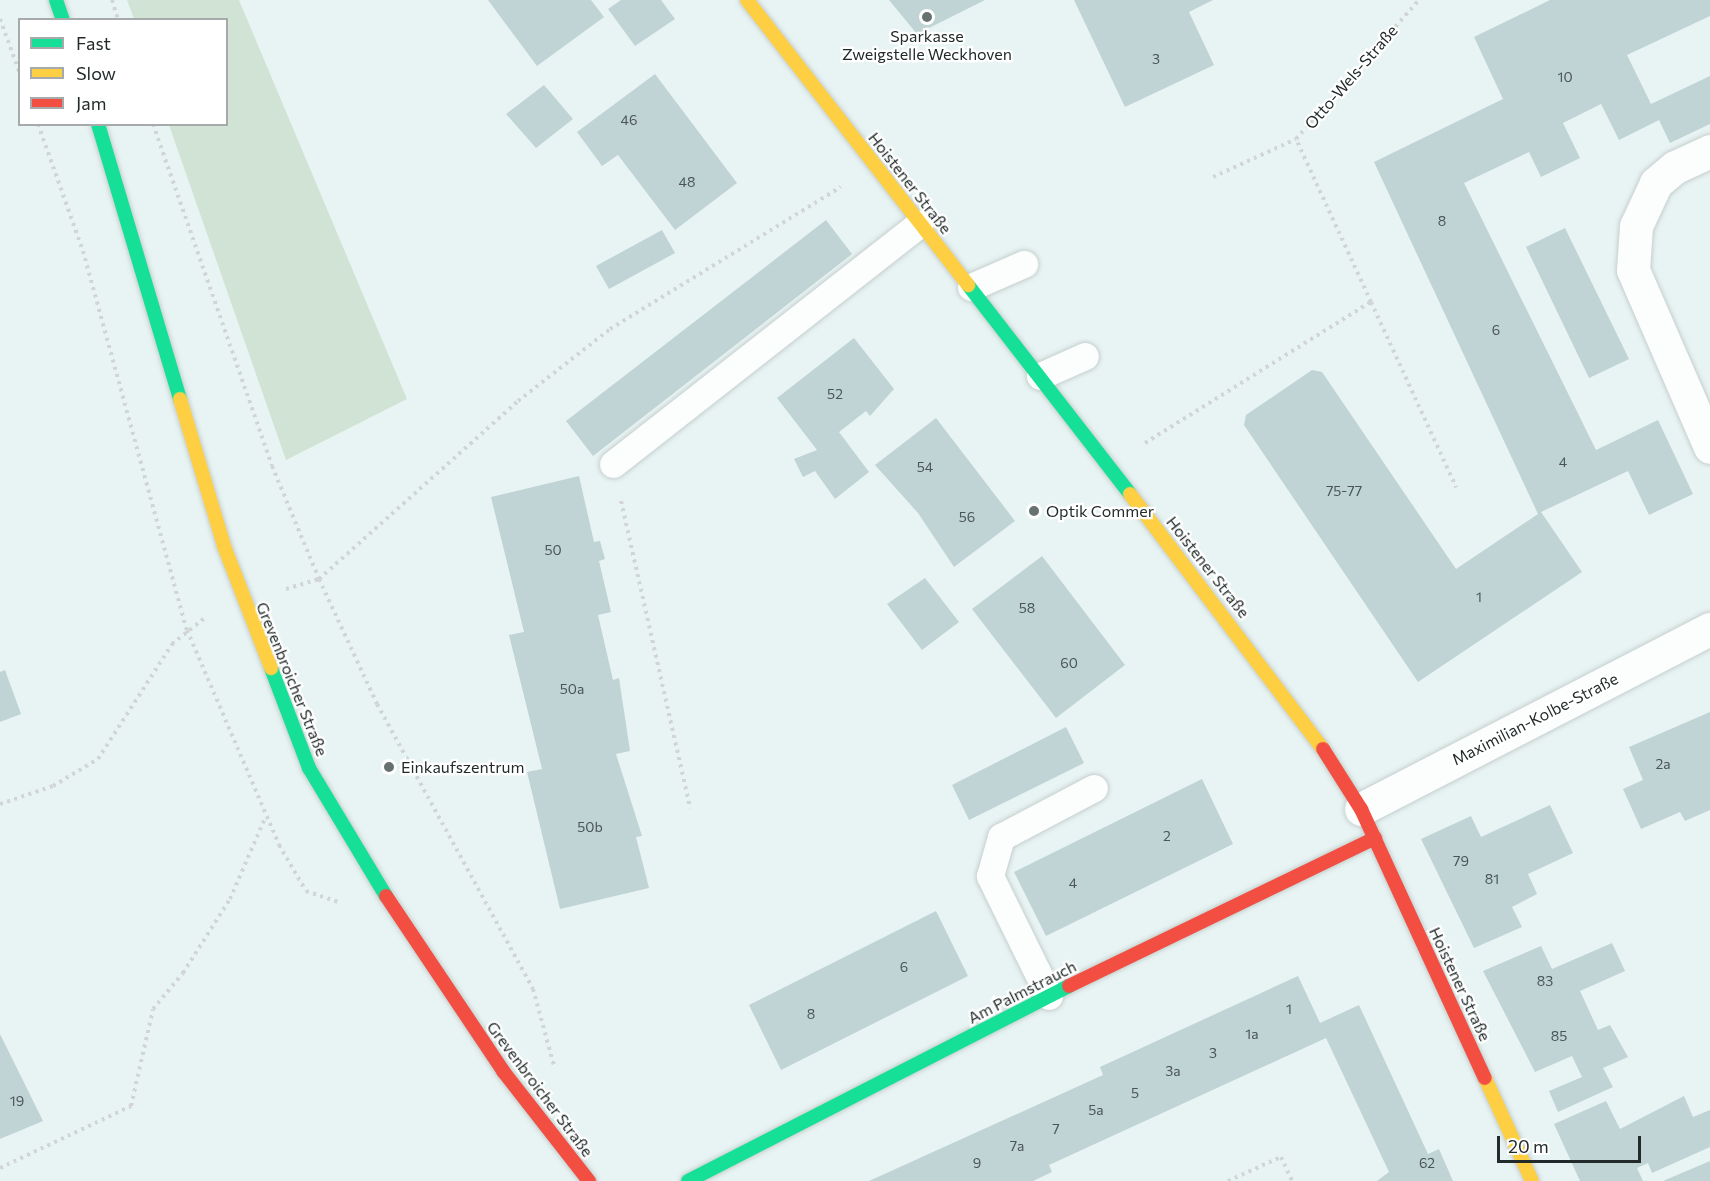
<!DOCTYPE html>
<meta charset="utf-8">
<style>
body{margin:0}
#map{position:relative;width:1710px;height:1181px;overflow:hidden;background:#e8f4f3;font-family:Commissioner,sans-serif}
div>[style]{position:absolute}
[style*='--x']{left:calc(var(--x)*1px);top:calc(var(--y)*1px);width:calc(var(--w)*1px);rotate:calc(var(--a)*1deg)}
.green>*{inset:0;background:#d1e3d5}
.building>*{inset:0;background:#c0d3d5}
.path>*{height:4px;margin-top:-2px;transform-origin:0;background:repeating-linear-gradient(90deg,#d1d5d4 0 3px,transparent 0 7.5px)}
.roads{filter:drop-shadow(0 0 2px #c5cfce) drop-shadow(0 0 2px #c5cfce)}
.lane>*{height:27px;margin:-13.5px;padding:0 13.5px;transform-origin:13.5px;border-radius:13.5px;background:#fcfdfd}
.street>*{height:33px;margin:-16.5px;padding:0 16.5px;transform-origin:16.5px;border-radius:16.5px;background:#fcfdfd}
.fast>*{height:14px;margin:-7px;padding:0 7px;transform-origin:7px;border-radius:7px;background:#16e098}
.slow>*{height:14px;margin:-7px;padding:0 7px;transform-origin:7px;border-radius:7px;background:#ffcf43}
.jam>*{height:14px;margin:-7px;padding:0 7px;transform-origin:7px;border-radius:7px;background:#f24e42}
.dots>*{width:16px;height:16px;translate:-50% -50%;box-sizing:border-box;border:3px solid #fff;border-radius:50%}
span{translate:-50% -50%;white-space:nowrap;text-align:center;line-height:1.15;-webkit-text-stroke:4.5px #fff;paint-order:stroke}
.number-label{font-size:14px;color:#4a5555}
.number-label span{-webkit-text-stroke-width:0}
.poi-label{font-size:16px;color:#222b2a}
.left{translate:0 -50%;text-align:left}
.street-label{font-size:16px;color:#222b2a}
.legend{position:absolute;left:18px;top:18px;width:210px;height:108px;box-sizing:border-box;background:#fff;border:2px solid #a7aaaa;margin:0;padding:8px 10px;list-style:none;font-size:18px;color:#222b2a}
.legend li{display:flex;align-items:center;gap:12px;height:30px}
.legend b{width:30px;border:2px solid #a7aaaa}
.scale{position:absolute;left:1497px;top:1136px;width:144px;height:27px;box-sizing:border-box;border:3px solid #222b2a;border-top:0;padding-left:8px;font-size:18px;line-height:21px;white-space:nowrap;color:#222b2a;-webkit-text-stroke:4px #fff;paint-order:stroke}
</style>
<div id="map">
<div class="green">
<i style="clip-path:polygon(127px 0,239px 0,407px 399px,286px 460px,169px 125px,226px 124px,226px 20px,134px 19px)"></i>
</div>
<div class="building">
<i style="clip-path:polygon(488px 0,591px 0,604px 17px,537px 66px)"></i>
<i style="clip-path:polygon(621px 0,661px 0,675px 19px,635px 46px,608px 9px)"></i>
<i style="clip-path:polygon(889px 0,985px 0,917px 34px)"></i>
<i style="clip-path:polygon(1074px 0,1213px 0,1189px 12px,1214px 65px,1125px 107px)"></i>
<i style="clip-path:polygon(1550px 0,1710px 0,1710px 16px,1627px 55px,1651px 104px,1710px 76px,1710px 124px,1670px 143px,1659px 120px,1619px 140px,1601px 104px,1563px 123px,1580px 158px,1541px 177px,1529px 152px,1464px 183px,1596px 450px,1658px 420px,1693px 494px,1649px 515px,1628px 471px,1541px 512px,1582px 572px,1418px 682px,1244px 425px,1246px 415px,1312px 370px,1322px 372px,1456px 569px,1538px 514px,1374px 162px,1503px 99px,1474px 37px)"></i>
<i style="clip-path:polygon(655px 74px,737px 183px,675px 230px,618px 155px,602px 166px,577px 132px)"></i>
<i style="clip-path:polygon(544px 85px,573px 119px,536px 148px,506px 114px)"></i>
<i style="clip-path:polygon(826px 220px,852px 254px,593px 456px,566px 421px)"></i>
<i style="clip-path:polygon(1565px 228px,1629px 359px,1589px 378px,1526px 247px)"></i>
<i style="clip-path:polygon(662px 230px,675px 253px,609px 289px,596px 266px)"></i>
<i style="clip-path:polygon(854px 338px,894px 389px,870px 416px,866px 411px,839px 432px,869px 472px,835px 499px,815px 471px,803px 477px,794px 459px,817px 450px,777px 398px)"></i>
<i style="clip-path:polygon(936px 418px,1015px 521px,954px 567px,918px 513px,875px 465px)"></i>
<i style="clip-path:polygon(579px 476px,594px 542px,600px 541px,605px 559px,599px 561px,611px 612px,598px 615px,613px 680px,619px 678px,630px 751px,616px 754px,642px 836px,636px 837px,649px 888px,560px 909px,527px 772px,542px 769px,509px 635px,524px 632px,491px 497px)"></i>
<i style="clip-path:polygon(1042px 556px,1125px 665px,1056px 718px,972px 609px)"></i>
<i style="clip-path:polygon(925px 578px,959px 622px,922px 650px,887px 604px)"></i>
<i style="clip-path:polygon(5px 670px,21px 714px,0 722px,0 672px)"></i>
<i style="clip-path:polygon(1710px 712px,1710px 810px,1685px 821px,1680px 812px,1641px 829px,1623px 789px,1643px 780px,1629px 747px)"></i>
<i style="clip-path:polygon(1066px 727px,1084px 763px,969px 820px,952px 785px)"></i>
<i style="clip-path:polygon(1202px 779px,1233px 844px,1046px 936px,1014px 872px)"></i>
<i style="clip-path:polygon(1550px 805px,1573px 853px,1528px 874px,1537px 894px,1512px 907px,1522px 927px,1474px 948px,1421px 839px,1471px 816px,1481px 837px)"></i>
<i style="clip-path:polygon(936px 911px,968px 976px,781px 1070px,749px 1005px)"></i>
<i style="clip-path:polygon(1612px 943px,1625px 971px,1580px 991px,1598px 1030px,1610px 1025px,1628px 1057px,1603px 1068px,1613px 1087px,1558px 1112px,1549px 1091px,1582px 1077px,1572px 1056px,1535px 1072px,1483px 971px,1541px 946px,1552px 969px)"></i>
<i style="clip-path:polygon(1298px 976px,1320px 1023px,1359px 1005px,1428px 1154px,1439px 1149px,1453px 1181px,1377px 1181px,1389px 1172px,1326px 1038px,1049px 1165px,1052px 1172px,1033px 1181px,869px 1181px,1103px 1075px,1100px 1067px)"></i>
<i style="clip-path:polygon(0 1034px,43px 1121px,0 1139px)"></i>
<i style="clip-path:polygon(1684px 1096px,1693px 1117px,1710px 1110px,1710px 1147px,1652px 1173px,1648px 1163px,1637px 1168px,1643px 1181px,1580px 1181px,1554px 1124px,1606px 1101px,1620px 1129px)"></i>
<i style="clip-path:polygon(1710px 1161px,1710px 1181px,1663px 1181px)"></i>
</div>
<div class="path">
<i style="--x:112;--y:0;--w:21;--a:73"></i>
<i style="--x:0;--y:19;--w:59;--a:70"></i>
<i style="--x:38;--y:124;--w:135;--a:70.5"></i>
<i style="--x:83;--y:251;--w:393;--a:74.7"></i>
<i style="--x:187;--y:630;--w:234;--a:66.8"></i>
<i style="--x:279;--y:845;--w:53;--a:59.6"></i>
<i style="--x:306;--y:891;--w:36;--a:19"></i>
<i style="--x:153;--y:124;--w:362;--a:70.8"></i>
<i style="--x:272;--y:466;--w:122;--a:67.4"></i>
<i style="--x:319;--y:579;--w:138;--a:65.1"></i>
<i style="--x:377;--y:704;--w:325;--a:61.3"></i>
<i style="--x:533;--y:989;--w:80;--a:74.7"></i>
<i style="--x:1213;--y:177;--w:91;--a:-24.6"></i>
<i style="--x:1296;--y:139;--w:186;--a:-48.5"></i>
<i style="--x:1371;--y:302;--w:204;--a:65.3"></i>
<i style="--x:1145;--y:443;--w:266;--a:-32"></i>
<i style="--x:1371;--y:302;--w:179;--a:-114.7"></i>
<i style="--x:621;--y:501;--w:315;--a:77.3"></i>
<i style="--x:286;--y:589;--w:34;--a:-17"></i>
<i style="--x:319;--y:579;--w:267;--a:-41.8"></i>
<i style="--x:518;--y:401;--w:117;--a:-38"></i>
<i style="--x:610;--y:329;--w:271;--a:-31.6"></i>
<i style="--x:0;--y:804;--w:56;--a:-18.8"></i>
<i style="--x:53;--y:786;--w:52;--a:-31"></i>
<i style="--x:98;--y:759;--w:137;--a:-57.2"></i>
<i style="--x:172;--y:644;--w:43;--a:-38.5"></i>
<i style="--x:0;--y:1168;--w:145;--a:-25.3"></i>
<i style="--x:131;--y:1106;--w:99;--a:-77.2"></i>
<i style="--x:153;--y:1009;--w:47;--a:-50.2"></i>
<i style="--x:183;--y:973;--w:88;--a:-57.6"></i>
<i style="--x:230;--y:899;--w:88;--a:-66.6"></i>
<i style="--x:1228;--y:1181;--w:58;--a:-24.4"></i>
<i style="--x:1281;--y:1157;--w:26;--a:65"></i>
</div>
<div class="roads">
<div class="lane">
<i style="--x:971;--y:287;--w:58;--a:-23.5"></i>
<i style="--x:1040;--y:376;--w:49;--a:-24"></i>
<i style="--x:613;--y:464;--w:390;--a:-38.1"></i>
<i style="--x:1049;--y:996;--w:134;--a:-116.2"></i>
<i style="--x:990;--y:876;--w:41;--a:-74.2"></i>
<i style="--x:1001;--y:837;--w:105;--a:-27.8"></i>
</div>
<div class="street">
<i style="--x:1710;--y:151;--w:38;--a:155"></i>
<i style="--x:1675;--y:167;--w:25;--a:140"></i>
<i style="--x:1656;--y:183;--w:47;--a:114.9"></i>
<i style="--x:1636;--y:226;--w:44;--a:93.9"></i>
<i style="--x:1633;--y:270;--w:193;--a:66.5"></i>
<i style="--x:1361;--y:809;--w:393;--a:-27.3"></i>
</div>
<div class="fast">
<i style="--x:56;--y:0;--w:21;--a:71"></i>
<i style="--x:98;--y:124;--w:287;--a:73.4"></i>
<i style="--x:968;--y:285;--w:264;--a:52.2"></i>
<i style="--x:271;--y:668;--w:107;--a:69.2"></i>
<i style="--x:309;--y:768;--w:149;--a:59"></i>
<i style="--x:688;--y:1181;--w:428;--a:-27.1"></i>
</div>
<div class="slow">
<i style="--x:747;--y:0;--w:361;--a:52.2"></i>
<i style="--x:180;--y:399;--w:153;--a:73.3"></i>
<i style="--x:224;--y:546;--w:131;--a:68.9"></i>
<i style="--x:1130;--y:494;--w:320;--a:52.9"></i>
<i style="--x:1485;--y:1078;--w:113;--a:65.5"></i>
</div>
<div class="jam">
<i style="--x:1323;--y:749;--w:71;--a:57.7"></i>
<i style="--x:1361;--y:809;--w:296;--a:65.3"></i>
<i style="--x:386;--y:896;--w:211;--a:56.2"></i>
<i style="--x:503;--y:1071;--w:140;--a:52"></i>
<i style="--x:1069;--y:986;--w:340;--a:-25.8"></i>
</div>
</div>
<div class="dots">
<i style="left:927px;top:17px;background:#677170"></i>
<i style="left:1034px;top:511px;background:#677170"></i>
<i style="left:389px;top:767px;background:#677170"></i>
</div>
<div class="number-label">
<span style="left:1156px;top:59px">3</span>
<span style="left:1565px;top:77px">10</span>
<span style="left:629px;top:120px">46</span>
<span style="left:687px;top:182px">48</span>
<span style="left:1442px;top:221px">8</span>
<span style="left:1496px;top:330px">6</span>
<span style="left:835px;top:394px">52</span>
<span style="left:1563px;top:462px">4</span>
<span style="left:925px;top:467px">54</span>
<span style="left:1344px;top:491px">75-77</span>
<span style="left:967px;top:517px">56</span>
<span style="left:553px;top:550px">50</span>
<span style="left:1479px;top:597px">1</span>
<span style="left:1027px;top:608px">58</span>
<span style="left:1069px;top:663px">60</span>
<span style="left:572px;top:689px">50a</span>
<span style="left:1663px;top:764px">2a</span>
<span style="left:590px;top:827px">50b</span>
<span style="left:1167px;top:836px">2</span>
<span style="left:1461px;top:861px">79</span>
<span style="left:1492px;top:879px">81</span>
<span style="left:1073px;top:883px">4</span>
<span style="left:904px;top:967px">6</span>
<span style="left:1545px;top:981px">83</span>
<span style="left:1289px;top:1009px">1</span>
<span style="left:811px;top:1014px">8</span>
<span style="left:1252px;top:1034px">1a</span>
<span style="left:1559px;top:1036px">85</span>
<span style="left:1213px;top:1053px">3</span>
<span style="left:1173px;top:1071px">3a</span>
<span style="left:1135px;top:1093px">5</span>
<span style="left:17px;top:1101px">19</span>
<span style="left:1096px;top:1110px">5a</span>
<span style="left:1056px;top:1129px">7</span>
<span style="left:1017px;top:1146px">7a</span>
<span style="left:977px;top:1163px">9</span>
<span style="left:1427px;top:1163px">62</span>
</div>
<div class="poi-label">
<span style="left:927px;top:45px">Sparkasse<br>Zweigstelle Weckhoven</span>
<span class="left" style="left:1046px;top:511px">Optik Commer</span>
<span class="left" style="left:401px;top:767px">Einkaufszentrum</span>
</div>
<div class="street-label">
<span style="left:1351px;top:77px;rotate:-49deg">Otto-Wels-Straße</span>
<span style="left:910px;top:183px;rotate:52deg">Hoistener Straße</span>
<span style="left:1208px;top:567px;rotate:52deg">Hoistener Straße</span>
<span style="left:292px;top:679px;rotate:68deg">Grevenbroicher Straße</span>
<span style="left:1535px;top:719px;rotate:-27deg">Maximilian-Kolbe-Straße</span>
<span style="left:1460px;top:984px;rotate:65deg">Hoistener Straße</span>
<span style="left:1022px;top:992px;rotate:-27deg">Am Palmstrauch</span>
<span style="left:540px;top:1089px;rotate:53deg">Grevenbroicher Straße</span>
</div>
<ul class="legend">
<li><b style="height:8px;background:#16e098"></b>Fast</li>
<li><b style="height:8px;background:#ffcf43"></b>Slow</li>
<li><b style="height:8px;background:#f24e42"></b>Jam</li>
</ul>
<div class="scale">20 m</div>
</div>
